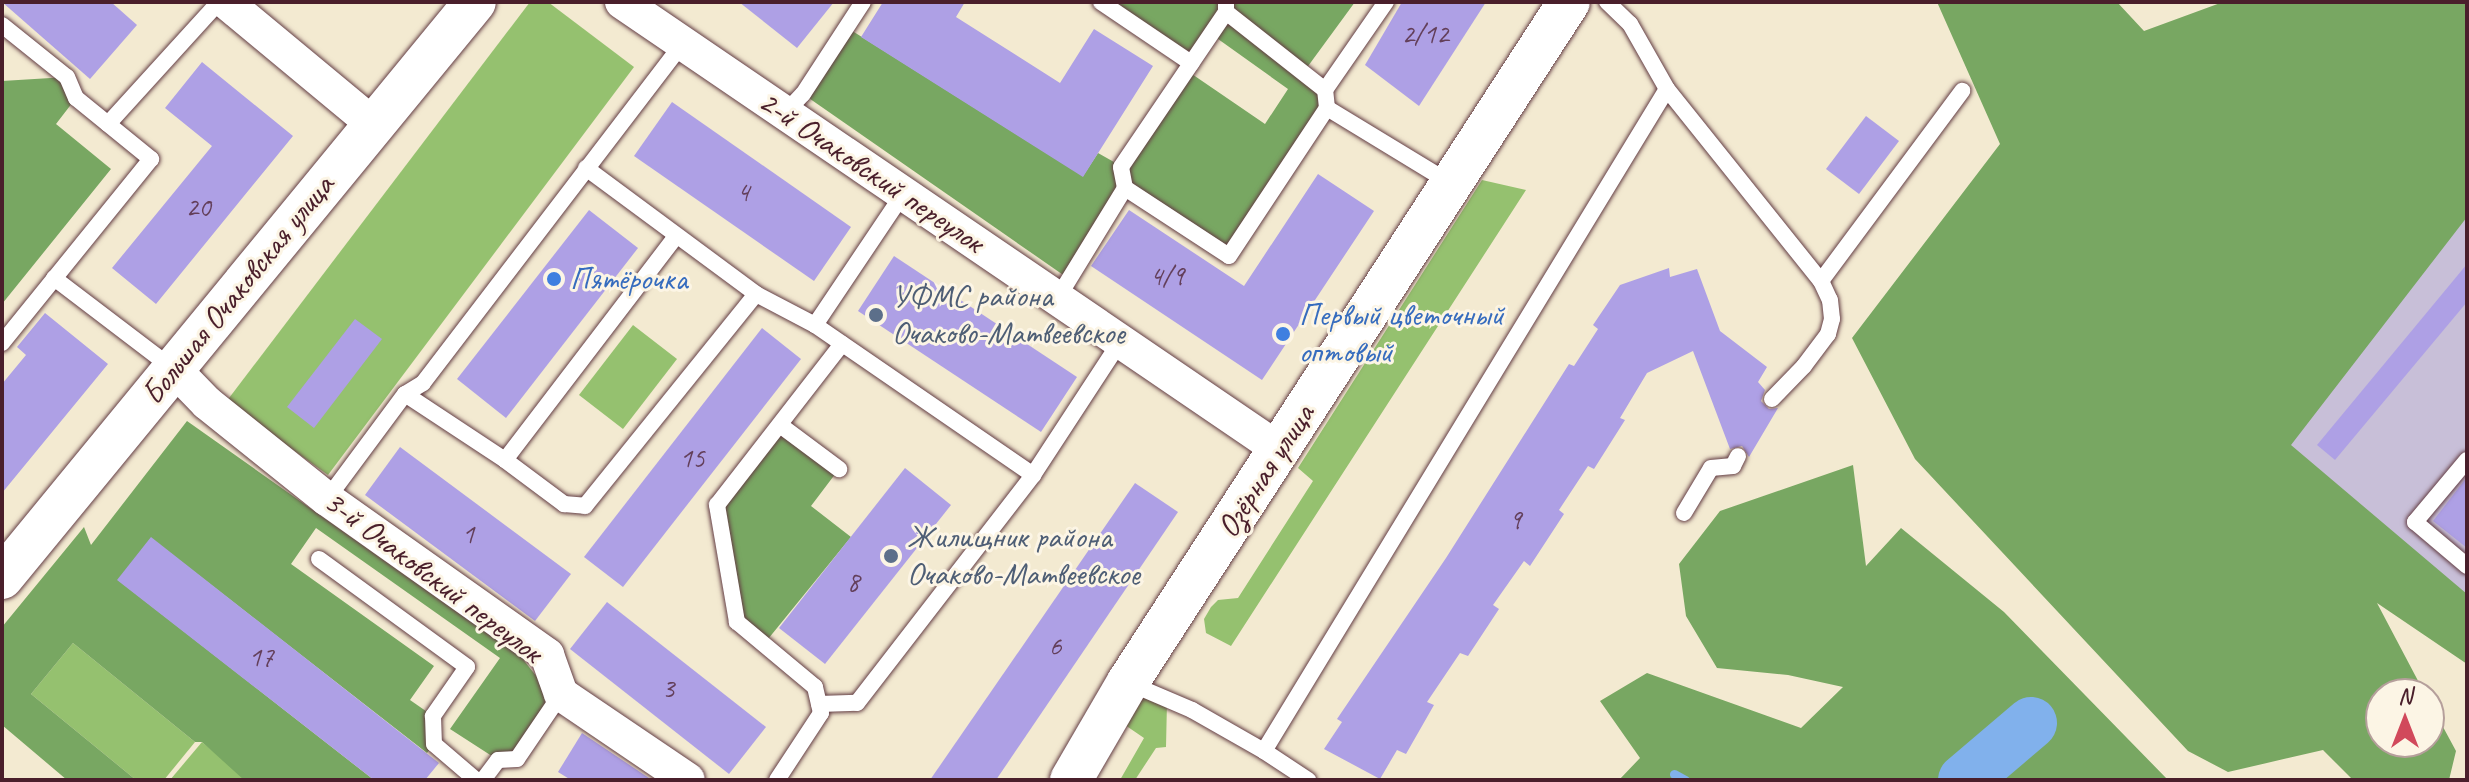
<!DOCTYPE html>
<meta charset="utf-8">
<style>
body{margin:0}
#map{position:relative;width:2469px;height:782px;overflow:hidden;background:#f3ead1;font-family:Caveat,sans-serif}
div>[style]{position:absolute}
[style*='--x']{left:calc(var(--x)*1px);top:calc(var(--y)*1px);width:calc(var(--w)*1px);rotate:calc(var(--a)*1deg)}
.industrial>*{inset:0;background:#c8bfd8}
.green>*{inset:0;background:#95c16f}
.forest>*{inset:0;background:#78a762}
.stream>*{height:9px;margin:-4.5px;padding:0 4.5px;transform-origin:4.5px;border-radius:4.5px;background:#81b1ec}
.river>*{height:52px;margin:-26px;padding:0 26px;transform-origin:26px;border-radius:26px;background:#81b1ec}
.building>*{inset:0;background:#aea0e5}
.roads{filter:drop-shadow(0 0 2px #633d44) drop-shadow(0 0 2px #633d44)}
.service>*{height:16px;margin:-8px;padding:0 8px;transform-origin:8px;border-radius:8px;background:#fff}
.minor>*{height:34px;margin:-17px;padding:0 17px;transform-origin:17px;border-radius:17px;background:#fff}
.tertiary>*{height:42px;margin:-21px;padding:0 21px;transform-origin:21px;border-radius:21px;background:#fff}
.dots>*{width:22px;height:22px;translate:-50% -50%;box-sizing:border-box;border:4px solid #fcf5e5;border-radius:50%}
span{translate:-50% -50%;white-space:nowrap;text-align:center;line-height:1.15;-webkit-text-stroke:6px #fcf5e5;paint-order:stroke}
.number-label{font-size:28px;color:#633f5a}
.number-label span{-webkit-text-stroke-width:0}
.street-label{font-size:32px;color:#4a1f2b}
.shop-label{font-size:32px;color:#366cbe}
.left{translate:0 -50%;text-align:left}
.service-label{font-size:32px;color:#4e5e75}
.frame{position:absolute;inset:0;border:4px solid #4a1f2b;pointer-events:none}
.north{position:absolute;left:2365px;top:678px;width:80px;height:80px;box-sizing:border-box;background:#fcf5e5;border:2px solid #b59f9b;border-radius:50%;rotate:0deg;font-size:22px;font-weight:700;line-height:32px;text-align:center;color:#4a1f2b}
.north::after{content:'';display:block;margin:auto;width:28px;height:36px;background:#d1495b;clip-path:polygon(50% 0,100% 100%,50% 72%,0 100%)}
</style>
<div id="map">
<div class="industrial">
<i style="clip-path:polygon(2467px 198px,2467px 628px,2240px 452px)"></i>
</div>
<div class="green">
<i style="clip-path:polygon(530px 2px,548px 2px,634px 67px,328px 475px,226px 402px)"></i>
<i style="clip-path:polygon(1482px 180px,1526px 190px,1231px 646px,1206px 633px,1204px 619px,1211px 607px,1218px 600px,1238px 598px,1313px 481px,1298px 468px)"></i>
<i style="clip-path:polygon(633px 325px,677px 359px,623px 429px,579px 395px)"></i>
<i style="clip-path:polygon(73px 643px,195px 742px,164px 780px,136px 780px,31px 694px)"></i>
<i style="clip-path:polygon(1147px 692px,1167px 702px,1166px 747px,1156px 748px,1135px 780px,1120px 780px,1144px 738px,1125px 725px)"></i>
<i style="clip-path:polygon(202px 742px,245px 778px,244px 780px,170px 780px)"></i>
</div>
<div class="forest">
<i style="clip-path:polygon(1103px 2px,1355px 2px,1303px 73px,1327px 108px,1229px 256px,1125px 188px,1069px 279px,803px 94px,846px 27px,1083px 176px,1098px 153px,1121px 166px,1186px 70px,1265px 124px,1288px 89px,1211px 34px,1191px 63px)"></i>
<i style="clip-path:polygon(1937px 2px,2117px 2px,2144px 31px,2223px 2px,2467px 2px,2467px 217px,2291px 445px,2467px 594px,2467px 664px,2377px 603px,2425px 694px,2381px 694px,2381px 742px,2429px 742px,2429px 701px,2456px 751px,2449px 780px,2353px 780px,2323px 750px,2228px 772px,2188px 751px,1915px 459px,1852px 338px,2000px 144px)"></i>
<i style="clip-path:polygon(67px 77px,76px 98px,56px 124px,111px 169px,2px 304px,2px 81px)"></i>
<i style="clip-path:polygon(187px 421px,522px 658px,556px 701px,517px 759px,498px 760px,450px 729px,500px 658px,316px 528px,291px 564px,434px 666px,410px 700px,433px 716px,434px 744px,427px 753px,151px 538px,118px 580px,374px 780px,244px 780px,202px 742px,195px 742px,73px 643px,31px 694px,136px 780px,67px 780px,2px 725px,2px 627px,84px 527px,91px 545px)"></i>
<i style="clip-path:polygon(780px 425px,839px 469px,811px 506px,851px 537px,764px 644px,737px 622px,717px 505px)"></i>
<i style="clip-path:polygon(1853px 465px,1866px 566px,1901px 528px,2004px 612px,2168px 780px,1619px 780px,1640px 758px,1600px 701px,1647px 673px,1801px 728px,1843px 687px,1788px 675px,1717px 668px,1686px 616px,1679px 564px,1720px 511px)"></i>
</div>
<div class="stream">
<i style="--x:1674;--y:774;--w:13;--a:29"></i>
</div>
<div class="river">
<i style="--x:1964;--y:780;--w:88;--a:-40.4"></i>
</div>
<div class="building">
<i style="clip-path:polygon(2px 2px,111px 2px,137px 25px,90px 79px)"></i>
<i style="clip-path:polygon(739px 2px,834px 2px,797px 48px)"></i>
<i style="clip-path:polygon(883px 2px,965px 2px,956px 17px,1060px 83px,1094px 29px,1153px 66px,1083px 177px,861px 37px)"></i>
<i style="clip-path:polygon(1402px 2px,1486px 2px,1419px 106px,1365px 65px)"></i>
<i style="clip-path:polygon(202px 62px,293px 136px,156px 304px,112px 268px,212px 146px,165px 108px)"></i>
<i style="clip-path:polygon(672px 102px,851px 227px,814px 281px,634px 156px)"></i>
<i style="clip-path:polygon(1866px 116px,1899px 141px,1859px 194px,1826px 169px)"></i>
<i style="clip-path:polygon(1318px 174px,1374px 211px,1262px 380px,1091px 266px,1129px 210px,1244px 286px)"></i>
<i style="clip-path:polygon(589px 210px,638px 248px,506px 418px,457px 379px)"></i>
<i style="clip-path:polygon(894px 256px,1077px 377px,1041px 432px,858px 311px)"></i>
<i style="clip-path:polygon(2467px 264px,2467px 302px,2335px 460px,2317px 445px)"></i>
<i style="clip-path:polygon(1669px 268px,1670px 277px,1697px 269px,1720px 331px,1767px 367px,1758px 382px,1765px 390px,1761px 401px,1769px 409px,1778px 408px,1749px 457px,1742px 446px,1730px 449px,1693px 351px,1647px 373px,1620px 418px,1625px 420px,1594px 469px,1588px 466px,1559px 510px,1564px 514px,1530px 566px,1524px 561px,1493px 605px,1499px 609px,1468px 656px,1460px 653px,1427px 702px,1434px 705px,1406px 754px,1397px 750px,1380px 779px,1324px 749px,1342px 722px,1337px 719px,1446px 558px,1569px 364px,1574px 366px,1598px 329px,1593px 325px,1620px 285px)"></i>
<i style="clip-path:polygon(45px 313px,108px 364px,2px 493px,2px 384px,26px 355px,17px 347px)"></i>
<i style="clip-path:polygon(355px 319px,382px 339px,314px 428px,287px 407px)"></i>
<i style="clip-path:polygon(762px 328px,801px 359px,623px 587px,584px 557px)"></i>
<i style="clip-path:polygon(400px 447px,571px 574px,535px 621px,365px 495px)"></i>
<i style="clip-path:polygon(905px 468px,951px 505px,825px 664px,779px 628px)"></i>
<i style="clip-path:polygon(2467px 477px,2467px 548px,2433px 521px)"></i>
<i style="clip-path:polygon(1135px 483px,1178px 512px,996px 780px,930px 780px)"></i>
<i style="clip-path:polygon(151px 537px,439px 763px,425px 780px,374px 780px,117px 580px)"></i>
<i style="clip-path:polygon(607px 602px,766px 727px,729px 774px,570px 649px)"></i>
<i style="clip-path:polygon(582px 733px,652px 780px,571px 780px,558px 772px)"></i>
</div>
<div class="roads">
<div class="service">
<i style="--x:1101;--y:2;--w:109;--a:34.1"></i>
<i style="--x:2;--y:25;--w:83;--a:38.7"></i>
<i style="--x:67;--y:77;--w:23;--a:67"></i>
<i style="--x:76;--y:98;--w:97;--a:39.1"></i>
<i style="--x:151;--y:159;--w:237;--a:129"></i>
<i style="--x:1667;--y:89;--w:246;--a:51.3"></i>
<i style="--x:1821;--y:281;--w:21;--a:65"></i>
<i style="--x:1830;--y:300;--w:19;--a:84"></i>
<i style="--x:1832;--y:319;--w:16;--a:105"></i>
<i style="--x:1828;--y:334;--w:40;--a:127"></i>
<i style="--x:1804;--y:366;--w:46;--a:134.1"></i>
<i style="--x:1325;--y:90;--w:107;--a:-55.3"></i>
<i style="--x:1327;--y:108;--w:146;--a:31.3"></i>
<i style="--x:785;--y:113;--w:26;--a:-47"></i>
<i style="--x:803;--y:94;--w:110;--a:-56.9"></i>
<i style="--x:108;--y:124;--w:165;--a:-47.7"></i>
<i style="--x:586;--y:168;--w:212;--a:36.5"></i>
<i style="--x:756;--y:294;--w:67;--a:27.7"></i>
<i style="--x:815;--y:325;--w:158;--a:-56.1"></i>
<i style="--x:1125;--y:188;--w:21;--a:-101"></i>
<i style="--x:1121;--y:167;--w:187;--a:-55.9"></i>
<i style="--x:54;--y:278;--w:148;--a:37.3"></i>
<i style="--x:1821;--y:281;--w:237;--a:-53.4"></i>
<i style="--x:1057;--y:299;--w:130;--a:-58.5"></i>
<i style="--x:1125;--y:188;--w:124;--a:33.2"></i>
<i style="--x:1229;--y:256;--w:178;--a:-56.5"></i>
<i style="--x:1327;--y:108;--w:18;--a:-96"></i>
<i style="--x:1325;--y:90;--w:126;--a:-141.8"></i>
<i style="--x:1226;--y:12;--w:10;--a:-90"></i>
<i style="--x:815;--y:325;--w:265;--a:34.5"></i>
<i style="--x:1033;--y:475;--w:159;--a:-56.8"></i>
<i style="--x:405;--y:394;--w:21;--a:-31"></i>
<i style="--x:423;--y:383;--w:428;--a:-52.6"></i>
<i style="--x:780;--y:425;--w:74;--a:36.7"></i>
<i style="--x:505;--y:460;--w:282;--a:-52.6"></i>
<i style="--x:2467;--y:460;--w:81;--a:130"></i>
<i style="--x:2415;--y:522;--w:68;--a:40.2"></i>
<i style="--x:327;--y:499;--w:131;--a:-53.4"></i>
<i style="--x:405;--y:394;--w:120;--a:33.4"></i>
<i style="--x:505;--y:460;--w:74;--a:36.7"></i>
<i style="--x:564;--y:504;--w:21;--a:5"></i>
<i style="--x:585;--y:506;--w:272;--a:-51.1"></i>
<i style="--x:1684;--y:513;--w:52;--a:-59"></i>
<i style="--x:1711;--y:468;--w:22;--a:-5"></i>
<i style="--x:1733;--y:466;--w:11;--a:-63"></i>
<i style="--x:319;--y:559;--w:183;--a:36.1"></i>
<i style="--x:467;--y:667;--w:60;--a:124.8"></i>
<i style="--x:433;--y:716;--w:28;--a:88"></i>
<i style="--x:434;--y:744;--w:55;--a:40.6"></i>
<i style="--x:1129;--y:683;--w:69;--a:23.2"></i>
<i style="--x:1192;--y:710;--w:83;--a:29.7"></i>
<i style="--x:1264;--y:751;--w:775;--a:-58.67"></i>
<i style="--x:1667;--y:89;--w:75;--a:-119.6"></i>
<i style="--x:1630;--y:24;--w:32;--a:-136"></i>
<i style="--x:819;--y:704;--w:38;--a:-2"></i>
<i style="--x:857;--y:703;--w:288;--a:-52.3"></i>
<i style="--x:1264;--y:751;--w:53;--a:33.4"></i>
<i style="--x:483;--y:780;--w:25;--a:-53"></i>
<i style="--x:498;--y:760;--w:19;--a:-3"></i>
<i style="--x:517;--y:759;--w:78;--a:-55.9"></i>
<i style="--x:777;--y:780;--w:80;--a:-56.7"></i>
<i style="--x:821;--y:713;--w:27;--a:-103"></i>
<i style="--x:815;--y:687;--w:102;--a:-140.2"></i>
<i style="--x:737;--y:622;--w:119;--a:-99.7"></i>
<i style="--x:717;--y:505;--w:204;--a:-52.2"></i>
</div>
<div class="minor">
<i style="--x:226;--y:2;--w:191;--a:39.7"></i>
<i style="--x:622;--y:2;--w:796;--a:34.25"></i>
<i style="--x:174;--y:369;--w:47;--a:45.9"></i>
<i style="--x:207;--y:403;--w:154;--a:38.7"></i>
<i style="--x:327;--y:499;--w:270;--a:35.3"></i>
<i style="--x:547;--y:655;--w:41;--a:70.3"></i>
<i style="--x:561;--y:694;--w:153;--a:34.1"></i>
</div>
<div class="tertiary">
<i style="--x:2;--y:578;--w:745;--a:-50.61"></i>
<i style="--x:1071;--y:780;--w:113;--a:-59.8"></i>
<i style="--x:1128;--y:682;--w:810;--a:-57.04"></i>
</div>
</div>
<div class="dots">
<i style="left:554px;top:279px;background:#3f7fe0"></i>
<i style="left:876px;top:315px;background:#5c6f8a"></i>
<i style="left:1283px;top:334px;background:#3f7fe0"></i>
<i style="left:891px;top:556px;background:#5c6f8a"></i>
</div>
<div class="number-label">
<span style="left:1425px;top:34px">2/12</span>
<span style="left:743px;top:192px">4</span>
<span style="left:198px;top:207px">20</span>
<span style="left:1167px;top:276px">4/9</span>
<span style="left:692px;top:458px">15</span>
<span style="left:1515px;top:520px">9</span>
<span style="left:468px;top:534px">1</span>
<span style="left:853px;top:582px">8</span>
<span style="left:1055px;top:646px">6</span>
<span style="left:261px;top:657px">17</span>
<span style="left:668px;top:688px">3</span>
</div>
<div class="street-label">
<span style="left:871px;top:172px;rotate:34deg">2-й Очаковский переулок</span>
<span style="left:238px;top:290px;rotate:-51deg">Большая Очаковская улица</span>
<span style="left:1266px;top:471px;rotate:-57deg">Озёрная улица</span>
<span style="left:433px;top:577px;rotate:37deg">3-й Очаковский переулок</span>
</div>
<div class="shop-label">
<span class="left" style="left:570px;top:279px">Пятёрочка</span>
<span class="left" style="left:1299px;top:334px">Первый цветочный<br>оптовый</span>
</div>
<div class="service-label">
<span class="left" style="left:892px;top:315px">УФМС района<br>Очаково-Матвеевское</span>
<span class="left" style="left:907px;top:556px">Жилищник района<br>Очаково-Матвеевское</span>
</div>
<div class="frame"></div>
<div class="north">N</div>
</div>
